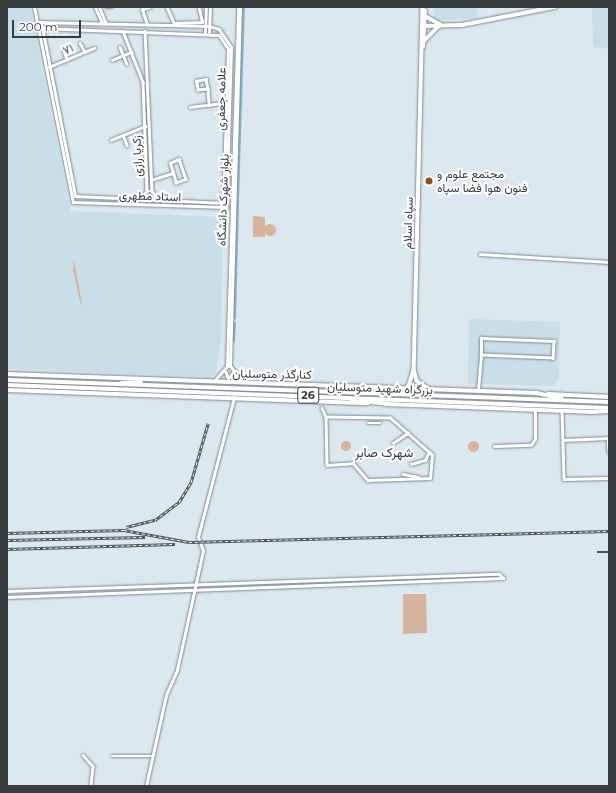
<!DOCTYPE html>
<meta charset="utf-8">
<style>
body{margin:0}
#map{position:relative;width:616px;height:793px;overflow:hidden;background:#dbe8ee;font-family:Montserrat,Vazirmatn,sans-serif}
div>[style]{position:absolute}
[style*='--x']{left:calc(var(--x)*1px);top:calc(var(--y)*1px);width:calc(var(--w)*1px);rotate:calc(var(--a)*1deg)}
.built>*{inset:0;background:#cadee8}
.green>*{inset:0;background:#d6b49d}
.round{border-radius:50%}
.canal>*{height:2.5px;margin:-1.25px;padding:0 1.25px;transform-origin:1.25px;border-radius:1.25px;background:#90bacf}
.roads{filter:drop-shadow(0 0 1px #7e898f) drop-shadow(0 0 1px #7e898f)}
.minor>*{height:2.5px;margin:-1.25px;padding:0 1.25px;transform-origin:1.25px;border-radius:1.25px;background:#fff}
.tertiary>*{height:3px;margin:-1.5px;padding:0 1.5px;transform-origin:1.5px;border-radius:1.5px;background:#fff}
.secondary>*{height:3.5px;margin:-1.75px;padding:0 1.75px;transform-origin:1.75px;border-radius:1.75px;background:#fff}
.primary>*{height:3.5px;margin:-1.75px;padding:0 1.75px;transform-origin:1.75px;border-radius:1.75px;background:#fff}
.trunk>*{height:4px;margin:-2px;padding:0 2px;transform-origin:2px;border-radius:2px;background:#fff}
.rail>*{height:2.5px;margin-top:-1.25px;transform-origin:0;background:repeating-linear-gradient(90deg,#fff 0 3px,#4d5356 0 6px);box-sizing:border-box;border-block:1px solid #4d5356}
.dots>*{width:11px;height:11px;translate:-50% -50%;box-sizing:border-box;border:2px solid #fff;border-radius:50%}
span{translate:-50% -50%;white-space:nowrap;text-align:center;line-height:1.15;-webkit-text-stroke:4px #fff;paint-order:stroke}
.shield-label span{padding:1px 3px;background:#fff;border:1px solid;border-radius:3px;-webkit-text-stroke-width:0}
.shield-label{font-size:11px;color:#373c3f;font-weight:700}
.street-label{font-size:12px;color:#373c3f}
.poi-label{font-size:12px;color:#373c3f}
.left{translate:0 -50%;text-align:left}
.neighbourhood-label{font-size:13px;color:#2f393e}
.frame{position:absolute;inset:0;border:8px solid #373c3f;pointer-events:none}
.scale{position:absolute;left:12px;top:20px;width:69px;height:18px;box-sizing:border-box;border:2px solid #373c3f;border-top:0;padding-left:5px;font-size:12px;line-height:14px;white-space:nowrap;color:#373c3f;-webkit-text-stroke:3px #fff;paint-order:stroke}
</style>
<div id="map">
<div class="built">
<i style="clip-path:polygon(7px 7px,30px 7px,71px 211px,223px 217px,221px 339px,216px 373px,210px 377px,7px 369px)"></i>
<i style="clip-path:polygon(434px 7px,477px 7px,477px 19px,434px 20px)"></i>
<i style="clip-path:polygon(592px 7px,609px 7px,609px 49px,593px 47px)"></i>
<i style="clip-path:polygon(469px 319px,560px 322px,559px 378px,553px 386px,468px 384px)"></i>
</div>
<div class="green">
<i style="clip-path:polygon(253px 216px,265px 217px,265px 237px,253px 237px)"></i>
<i class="round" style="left:264px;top:224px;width:12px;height:12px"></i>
<i style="clip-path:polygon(74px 260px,82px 304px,81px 305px,73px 270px)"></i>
<i class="round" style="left:467.5px;top:440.5px;width:11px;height:11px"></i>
<i class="round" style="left:341px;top:441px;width:10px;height:10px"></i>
<i style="clip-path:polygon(403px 594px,426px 594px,427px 633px,403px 634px)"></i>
</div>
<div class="canal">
<i style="--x:237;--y:198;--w:191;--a:-88.2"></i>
<i style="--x:234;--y:318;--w:117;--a:-88.5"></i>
<i style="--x:233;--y:341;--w:18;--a:-87"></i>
</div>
<div class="roads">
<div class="minor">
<i style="--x:106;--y:7;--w:6;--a:0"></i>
<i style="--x:167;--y:7;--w:17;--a:66"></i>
<i style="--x:174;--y:23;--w:28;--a:-2"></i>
<i style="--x:202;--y:22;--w:13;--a:-103"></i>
<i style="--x:147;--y:25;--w:16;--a:-108"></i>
<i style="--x:142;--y:10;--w:8;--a:-23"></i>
<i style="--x:123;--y:31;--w:55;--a:68.6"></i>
<i style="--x:143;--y:82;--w:109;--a:87.9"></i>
<i style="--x:147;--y:191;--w:5;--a:0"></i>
<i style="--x:145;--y:31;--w:160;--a:87.5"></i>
<i style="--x:80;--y:43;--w:10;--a:61"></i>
<i style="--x:120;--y:47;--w:18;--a:68"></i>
<i style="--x:64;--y:51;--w:9;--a:69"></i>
<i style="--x:112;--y:60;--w:21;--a:-23"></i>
<i style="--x:49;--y:67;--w:49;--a:-22.9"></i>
<i style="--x:208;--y:89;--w:10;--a:174"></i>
<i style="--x:198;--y:90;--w:9;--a:-103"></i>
<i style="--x:196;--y:81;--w:10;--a:-11"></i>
<i style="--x:206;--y:79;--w:10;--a:79"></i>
<i style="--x:208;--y:89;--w:16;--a:86"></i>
<i style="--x:190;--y:107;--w:38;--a:-7"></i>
<i style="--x:123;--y:135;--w:11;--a:68"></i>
<i style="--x:111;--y:140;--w:37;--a:-22"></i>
<i style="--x:151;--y:180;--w:23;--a:-18"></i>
<i style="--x:173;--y:173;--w:10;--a:-107"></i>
<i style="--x:170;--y:163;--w:10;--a:-24"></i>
<i style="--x:179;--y:159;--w:21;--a:71"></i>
<i style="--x:186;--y:179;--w:11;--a:158"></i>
<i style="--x:176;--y:183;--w:10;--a:-107"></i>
<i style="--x:152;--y:191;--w:11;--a:52"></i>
<i style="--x:139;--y:199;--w:11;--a:-45"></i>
<i style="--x:480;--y:254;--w:129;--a:3.5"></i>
<i style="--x:481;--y:338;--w:73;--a:2.4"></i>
<i style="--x:554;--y:341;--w:17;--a:93"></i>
<i style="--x:553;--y:358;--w:72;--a:-177.6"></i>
<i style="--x:481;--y:355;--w:17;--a:-90"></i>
<i style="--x:478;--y:390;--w:35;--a:-85"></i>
<i style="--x:322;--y:408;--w:10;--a:66"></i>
<i style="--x:326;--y:417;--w:48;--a:88.8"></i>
<i style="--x:327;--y:465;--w:26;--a:-4"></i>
<i style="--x:353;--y:463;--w:23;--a:49"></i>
<i style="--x:368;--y:480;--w:62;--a:-1.8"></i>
<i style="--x:430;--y:478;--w:23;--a:-85"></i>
<i style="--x:432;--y:455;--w:56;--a:-138.6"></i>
<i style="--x:390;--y:418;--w:64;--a:-179.1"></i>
<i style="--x:562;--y:411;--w:68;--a:88.3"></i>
<i style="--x:564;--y:479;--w:45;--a:-1.3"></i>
<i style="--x:368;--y:423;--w:12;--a:0"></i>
<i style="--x:608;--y:438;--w:14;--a:86"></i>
<i style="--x:563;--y:440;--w:46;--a:-2.5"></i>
<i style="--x:393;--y:443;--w:18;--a:-34"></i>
<i style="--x:494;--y:446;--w:37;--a:-2"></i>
<i style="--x:531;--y:445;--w:7;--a:-56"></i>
<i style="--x:535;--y:439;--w:29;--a:-90"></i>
<i style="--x:411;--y:464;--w:15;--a:-16"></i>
<i style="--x:425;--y:460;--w:9;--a:-63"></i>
<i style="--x:403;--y:474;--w:16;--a:11"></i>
<i style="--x:83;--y:755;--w:15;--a:48"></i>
<i style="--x:93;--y:766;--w:20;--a:96"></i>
<i style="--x:112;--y:756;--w:40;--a:0"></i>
<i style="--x:146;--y:786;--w:93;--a:-77.6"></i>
<i style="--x:166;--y:695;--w:27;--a:-66"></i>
<i style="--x:177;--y:670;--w:122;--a:-77.7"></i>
<i style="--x:203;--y:551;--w:15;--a:-110"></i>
<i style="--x:198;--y:537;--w:144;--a:-75.5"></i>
</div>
<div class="tertiary">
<i style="--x:34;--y:7;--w:199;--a:78.7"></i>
<i style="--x:73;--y:202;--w:153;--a:1.9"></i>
<i style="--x:226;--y:207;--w:160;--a:-88.2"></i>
<i style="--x:231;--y:47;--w:22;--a:-124"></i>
<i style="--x:219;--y:29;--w:10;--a:-163"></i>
<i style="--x:209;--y:26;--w:172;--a:-178.7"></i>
<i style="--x:95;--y:7;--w:17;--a:66"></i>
<i style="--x:99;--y:7;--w:18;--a:68"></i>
<i style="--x:240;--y:7;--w:359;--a:91.6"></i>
<i style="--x:230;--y:366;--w:21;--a:51"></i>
<i style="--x:41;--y:22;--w:177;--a:78.9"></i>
<i style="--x:75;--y:196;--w:150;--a:2.7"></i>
<i style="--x:39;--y:28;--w:180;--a:2.2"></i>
<i style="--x:219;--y:35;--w:17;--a:57"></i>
<i style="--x:228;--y:49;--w:158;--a:91.8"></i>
<i style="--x:209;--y:32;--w:25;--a:-88"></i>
<i style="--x:205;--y:33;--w:26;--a:-88"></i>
<i style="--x:225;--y:371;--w:8;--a:67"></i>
<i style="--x:228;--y:378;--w:7;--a:-45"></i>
<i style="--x:214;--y:381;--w:20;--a:-49"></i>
<i style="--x:227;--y:366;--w:359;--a:-88.2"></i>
<i style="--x:7;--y:591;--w:492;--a:-2"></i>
<i style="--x:499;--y:574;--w:6;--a:45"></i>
<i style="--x:503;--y:578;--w:496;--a:177.8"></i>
</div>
<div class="secondary">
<i style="--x:423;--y:7;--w:362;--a:91.4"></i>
<i style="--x:414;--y:369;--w:12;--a:76"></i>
<i style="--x:417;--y:381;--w:14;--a:34"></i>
<i style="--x:425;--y:16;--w:17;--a:28"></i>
<i style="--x:422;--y:26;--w:40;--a:-1.4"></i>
<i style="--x:462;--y:25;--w:95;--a:-11"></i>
<i style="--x:425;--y:40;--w:20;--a:-45"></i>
<i style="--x:423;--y:47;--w:36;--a:-87"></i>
<i style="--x:408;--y:388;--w:17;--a:-73"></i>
</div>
<div class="primary">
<i style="--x:7;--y:374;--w:531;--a:2.05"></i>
<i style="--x:121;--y:383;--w:20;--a:-3"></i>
<i style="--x:7;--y:390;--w:361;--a:2.1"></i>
<i style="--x:548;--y:394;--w:61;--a:2.8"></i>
<i style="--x:386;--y:404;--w:207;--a:2.2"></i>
</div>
<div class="trunk">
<i style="--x:7;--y:380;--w:602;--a:2.09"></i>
<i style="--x:7;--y:385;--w:602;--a:2.19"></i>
<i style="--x:536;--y:393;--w:26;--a:11"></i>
<i style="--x:352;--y:400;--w:36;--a:6"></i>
<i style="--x:591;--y:412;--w:18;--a:-3"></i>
</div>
</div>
<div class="rail">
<i style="--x:126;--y:527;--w:30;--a:-14"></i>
<i style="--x:155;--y:520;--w:30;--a:-37"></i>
<i style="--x:179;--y:502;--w:23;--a:-59"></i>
<i style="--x:191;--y:482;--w:61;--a:-73.9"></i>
<i style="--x:7;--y:533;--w:117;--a:-1.5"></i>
<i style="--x:124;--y:530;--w:66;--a:10.5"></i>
<i style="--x:189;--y:542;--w:420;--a:-1.5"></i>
<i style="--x:7;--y:540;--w:138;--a:-1.2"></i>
<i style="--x:7;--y:549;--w:168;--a:-1.7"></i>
<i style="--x:597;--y:552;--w:12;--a:0"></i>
</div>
<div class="dots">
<i style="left:429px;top:181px;background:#90501a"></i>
</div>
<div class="shield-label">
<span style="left:308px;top:395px">26</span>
</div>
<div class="street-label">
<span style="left:68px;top:49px;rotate:-23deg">۷۱</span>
<span style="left:221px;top:99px;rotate:-89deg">علامه جعفری</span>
<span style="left:137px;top:156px;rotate:-92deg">زکریا رازی</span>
<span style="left:150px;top:196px;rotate:2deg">استاد مطهری</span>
<span style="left:223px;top:200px;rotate:-88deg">بلوار شهرک دانشگاه</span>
<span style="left:408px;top:223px;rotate:-88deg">سپاه اسلام</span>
<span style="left:272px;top:374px;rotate:1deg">کنارگذر متوسلیان</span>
<span style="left:380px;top:388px;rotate:2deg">بزرگراه شهید متوسلیان</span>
</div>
<div class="poi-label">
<span class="left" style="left:437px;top:181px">مجتمع علوم و<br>فنون هوا فضا سپاه</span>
</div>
<div class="neighbourhood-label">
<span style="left:384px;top:452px">شهرک صابر</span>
</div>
<div class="frame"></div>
<div class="scale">200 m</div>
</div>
